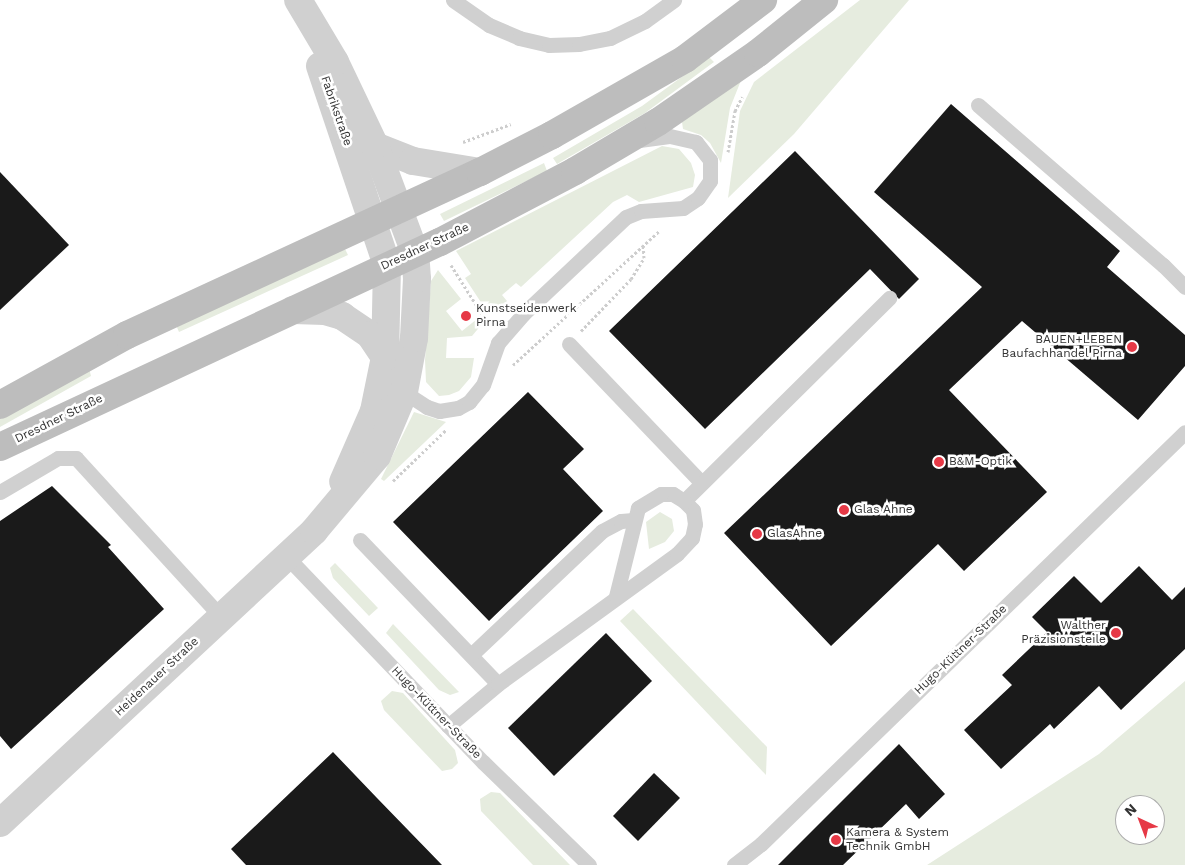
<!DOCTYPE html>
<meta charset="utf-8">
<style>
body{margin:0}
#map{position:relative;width:1185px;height:865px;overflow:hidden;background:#fff;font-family:"Work Sans",sans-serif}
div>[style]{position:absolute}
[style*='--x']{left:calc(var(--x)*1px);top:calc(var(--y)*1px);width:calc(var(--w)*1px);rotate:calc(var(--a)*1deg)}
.green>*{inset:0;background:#e6ecdf}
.building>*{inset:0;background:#1a1a1a}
.path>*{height:3px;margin-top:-1.5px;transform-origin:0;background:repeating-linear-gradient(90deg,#cdcdcd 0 2.5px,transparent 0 5px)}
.service>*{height:15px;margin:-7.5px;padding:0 7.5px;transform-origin:7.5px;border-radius:7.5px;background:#d0d0d0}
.minor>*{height:28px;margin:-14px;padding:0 14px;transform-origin:14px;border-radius:14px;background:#d0d0d0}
.secondary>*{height:28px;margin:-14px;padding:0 14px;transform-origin:14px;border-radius:14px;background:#bdbdbd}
.dots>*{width:14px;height:14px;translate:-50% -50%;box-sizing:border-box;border:2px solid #fff;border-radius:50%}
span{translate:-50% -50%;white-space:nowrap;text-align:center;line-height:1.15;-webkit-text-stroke:5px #fff;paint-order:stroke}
.street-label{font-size:12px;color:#333}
.poi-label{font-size:12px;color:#333}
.left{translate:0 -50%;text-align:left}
.right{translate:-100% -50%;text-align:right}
.north{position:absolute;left:1115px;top:795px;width:50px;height:50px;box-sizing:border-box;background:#fff;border:1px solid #adadad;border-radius:50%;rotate:317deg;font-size:14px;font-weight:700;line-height:20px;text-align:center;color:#333}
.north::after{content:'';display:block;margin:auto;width:18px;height:22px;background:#e63946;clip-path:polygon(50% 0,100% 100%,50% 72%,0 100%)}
</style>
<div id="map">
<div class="green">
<i style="clip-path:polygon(860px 0,909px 0,794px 134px,728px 198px,740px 111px,754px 82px)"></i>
<i style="clip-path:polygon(709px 57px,714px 62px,645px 113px,557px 164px,553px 158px,642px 106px)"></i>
<i style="clip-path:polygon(742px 78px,730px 108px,721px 163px,710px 143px,701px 135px,683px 129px,682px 122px)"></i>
<i style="clip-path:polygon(662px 146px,679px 149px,691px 163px,695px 175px,693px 187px,639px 202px,627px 195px,613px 202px,521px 287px,516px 283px,502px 295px,507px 301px,494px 312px,486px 310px,465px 278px,471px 274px,456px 251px)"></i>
<i style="clip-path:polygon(544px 163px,547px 171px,444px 221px,440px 214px)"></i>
<i style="clip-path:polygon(345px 249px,348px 255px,179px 332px,176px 325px)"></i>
<i style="clip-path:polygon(438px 270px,461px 299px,446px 311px,462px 331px,477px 319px,482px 324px,472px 336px,447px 338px,446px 358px,474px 358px,471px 377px,459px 391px,449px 395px,439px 396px,426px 382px,425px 360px,431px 281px)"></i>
<i style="clip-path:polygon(89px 368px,91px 376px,0 427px,0 419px)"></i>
<i style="clip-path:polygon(414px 412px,446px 422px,384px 481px,381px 479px)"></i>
<i style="clip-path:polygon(660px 512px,672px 519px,674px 531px,665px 542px,649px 549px,646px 522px)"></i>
<i style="clip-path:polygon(335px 563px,378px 608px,369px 616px,333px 578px,330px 568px)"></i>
<i style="clip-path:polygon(633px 609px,767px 747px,766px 775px,620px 621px)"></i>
<i style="clip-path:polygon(393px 624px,459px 692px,450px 695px,439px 690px,386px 633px)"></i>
<i style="clip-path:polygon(evenodd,1185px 681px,1185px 865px,927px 865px,1099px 754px,1185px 681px,1125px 805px,1155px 805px,1155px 835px,1125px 835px,1125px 805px)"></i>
<i style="clip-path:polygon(392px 691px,403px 693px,455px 750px,458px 763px,452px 769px,442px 771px,384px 710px,381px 701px)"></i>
<i style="clip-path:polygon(491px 792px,500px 793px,570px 865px,533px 865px,481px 811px,480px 799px)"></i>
</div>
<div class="building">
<i style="clip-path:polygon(951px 104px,1120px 251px,1107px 267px,1185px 335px,1185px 366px,1138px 420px,1022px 321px,949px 390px,1047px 492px,964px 571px,938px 544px,831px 646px,724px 533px,982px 287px,874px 192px)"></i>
<i style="clip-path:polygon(795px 151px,919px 279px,899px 299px,870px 269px,705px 429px,609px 331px)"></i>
<i style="clip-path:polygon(0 172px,69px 245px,0 310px)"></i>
<i style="clip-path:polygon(528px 392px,584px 449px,563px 469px,603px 511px,489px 621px,393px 522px)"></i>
<i style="clip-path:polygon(52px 486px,111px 545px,108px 547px,164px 609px,11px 749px,0 736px,0 521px)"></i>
<i style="clip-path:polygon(1139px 566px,1172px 600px,1185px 587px,1185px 649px,1121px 710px,1099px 686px,1054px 729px,1050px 724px,1001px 769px,964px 730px,1012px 685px,1002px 675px,1047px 632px,1032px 617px,1074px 576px,1101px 603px)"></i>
<i style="clip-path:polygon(606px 633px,652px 681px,554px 776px,508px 728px)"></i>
<i style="clip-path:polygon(899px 744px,945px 794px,919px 819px,906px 804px,843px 865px,778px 865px)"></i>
<i style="clip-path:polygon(333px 752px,377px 798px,442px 865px,246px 865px,231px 849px)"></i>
<i style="clip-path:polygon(654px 773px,680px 798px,638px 841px,613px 816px)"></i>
</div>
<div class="path">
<i style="--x:463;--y:142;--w:51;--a:-20.6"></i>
<i style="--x:728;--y:152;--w:42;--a:-80.3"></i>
<i style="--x:735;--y:111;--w:16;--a:-63"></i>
<i style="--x:451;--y:265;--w:67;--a:57.7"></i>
<i style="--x:487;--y:322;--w:4;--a:104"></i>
<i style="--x:581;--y:331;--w:72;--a:-46.1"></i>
<i style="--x:631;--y:279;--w:25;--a:-58"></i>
<i style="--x:644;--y:258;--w:14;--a:-94"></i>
<i style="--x:513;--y:365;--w:198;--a:-42.5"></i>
<i style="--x:393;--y:481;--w:74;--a:-43.9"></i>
</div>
<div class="service">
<i style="--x:453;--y:0;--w:44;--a:34.8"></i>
<i style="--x:489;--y:25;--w:33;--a:23"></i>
<i style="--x:519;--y:38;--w:31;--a:13"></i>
<i style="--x:549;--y:45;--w:30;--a:-2"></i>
<i style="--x:579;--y:44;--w:32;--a:-11"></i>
<i style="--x:610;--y:38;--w:39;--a:-26"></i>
<i style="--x:645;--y:21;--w:36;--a:-36"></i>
<i style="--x:978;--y:105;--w:245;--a:40.9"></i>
<i style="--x:1163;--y:265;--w:31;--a:45"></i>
<i style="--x:569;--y:344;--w:192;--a:46.3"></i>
<i style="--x:404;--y:392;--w:27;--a:33"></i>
<i style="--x:427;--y:407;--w:13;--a:18"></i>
<i style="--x:439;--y:411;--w:19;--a:-9"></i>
<i style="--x:458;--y:408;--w:13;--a:-29"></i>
<i style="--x:469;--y:402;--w:22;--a:-51"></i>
<i style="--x:483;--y:385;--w:45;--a:-70.3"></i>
<i style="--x:498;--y:343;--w:38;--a:-49"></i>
<i style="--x:523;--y:314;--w:141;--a:-43.3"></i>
<i style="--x:626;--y:217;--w:16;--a:-22"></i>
<i style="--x:641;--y:211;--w:42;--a:-4.1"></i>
<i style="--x:683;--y:208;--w:18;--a:-34"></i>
<i style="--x:698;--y:198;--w:21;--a:-55"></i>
<i style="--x:710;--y:181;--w:21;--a:-90"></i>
<i style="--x:710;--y:160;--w:23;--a:-128"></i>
<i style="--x:696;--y:142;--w:28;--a:-167"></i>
<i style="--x:669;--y:136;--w:30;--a:172"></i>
<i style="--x:0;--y:492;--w:67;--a:-30.4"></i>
<i style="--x:58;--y:458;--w:18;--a:0"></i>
<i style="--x:76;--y:458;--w:215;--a:47.6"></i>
<i style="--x:684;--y:501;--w:289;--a:-44.7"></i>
<i style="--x:360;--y:540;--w:199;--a:46.2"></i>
<i style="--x:287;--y:557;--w:284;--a:46.3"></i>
<i style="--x:483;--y:762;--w:148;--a:44.2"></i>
<i style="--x:471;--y:655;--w:180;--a:-43.4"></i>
<i style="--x:602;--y:531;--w:21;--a:-28"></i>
<i style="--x:621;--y:521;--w:12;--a:-5"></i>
<i style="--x:448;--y:726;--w:65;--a:-40"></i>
<i style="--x:498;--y:684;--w:221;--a:-36"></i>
<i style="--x:677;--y:554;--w:22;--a:-47"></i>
<i style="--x:692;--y:538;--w:14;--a:-78"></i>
<i style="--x:695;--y:524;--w:14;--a:-98"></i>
<i style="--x:693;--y:510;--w:13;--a:-135"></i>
<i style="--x:684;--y:501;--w:13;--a:-148"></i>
<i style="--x:673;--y:494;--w:12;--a:180"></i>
<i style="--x:661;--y:494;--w:27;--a:149"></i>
<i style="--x:638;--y:508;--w:91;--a:104"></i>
<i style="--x:734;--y:865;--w:34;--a:-38"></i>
<i style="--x:761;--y:844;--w:591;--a:-44.18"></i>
</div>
<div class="minor">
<i style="--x:320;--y:66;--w:210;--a:71.4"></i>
<i style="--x:387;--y:265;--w:92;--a:91.2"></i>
<i style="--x:385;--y:357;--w:55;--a:101.5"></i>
<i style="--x:374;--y:411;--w:77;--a:113.6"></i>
<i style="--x:375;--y:146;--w:41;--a:21.5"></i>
<i style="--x:413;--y:161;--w:68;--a:9.3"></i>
<i style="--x:293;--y:310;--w:32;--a:2"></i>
<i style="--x:325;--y:311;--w:18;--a:16"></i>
<i style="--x:342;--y:316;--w:34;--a:34"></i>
<i style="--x:370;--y:335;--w:27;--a:56"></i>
<i style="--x:0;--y:823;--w:429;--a:-42.9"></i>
<i style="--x:314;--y:531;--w:98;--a:-50"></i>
<i style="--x:377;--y:456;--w:69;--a:-67.1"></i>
<i style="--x:404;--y:392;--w:55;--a:-79.5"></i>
<i style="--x:414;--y:338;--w:59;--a:-87.1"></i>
<i style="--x:417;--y:279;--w:26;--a:-94"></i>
<i style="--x:415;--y:253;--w:114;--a:-110.5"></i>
<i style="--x:375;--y:146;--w:93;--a:-115.5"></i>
<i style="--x:335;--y:62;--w:72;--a:-120.8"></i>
</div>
<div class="secondary">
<i style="--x:0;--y:405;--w:145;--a:-28.9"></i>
<i style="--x:127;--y:335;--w:389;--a:-24.8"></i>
<i style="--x:480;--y:172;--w:81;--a:-27.2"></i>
<i style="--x:552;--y:135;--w:153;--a:-29.7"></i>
<i style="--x:685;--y:59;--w:98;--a:-37.1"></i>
<i style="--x:0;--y:447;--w:485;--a:-25"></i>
<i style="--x:440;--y:242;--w:153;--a:-27.7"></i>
<i style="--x:575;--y:171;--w:96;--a:-30.6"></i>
<i style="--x:658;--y:122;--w:121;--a:-34.6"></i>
<i style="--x:758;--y:53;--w:85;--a:-38.8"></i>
</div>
<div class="dots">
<i style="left:466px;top:316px;background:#e63946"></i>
<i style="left:1132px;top:347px;background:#e63946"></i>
<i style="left:939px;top:462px;background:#e63946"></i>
<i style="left:844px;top:510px;background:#e63946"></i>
<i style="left:757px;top:534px;background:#e63946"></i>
<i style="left:1116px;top:633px;background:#e63946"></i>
<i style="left:836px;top:840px;background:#e63946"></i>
</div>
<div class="street-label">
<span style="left:336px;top:111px;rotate:71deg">Fabrikstraße</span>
<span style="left:425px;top:247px;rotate:-25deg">Dresdner Straße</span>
<span style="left:59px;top:419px;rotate:-26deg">Dresdner Straße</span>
<span style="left:961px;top:650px;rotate:-44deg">Hugo-Küttner-Straße</span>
<span style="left:157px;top:677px;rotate:-43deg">Heidenauer Straße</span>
<span style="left:436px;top:713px;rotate:46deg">Hugo-Küttner-Straße</span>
</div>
<div class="poi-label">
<span class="left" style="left:476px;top:316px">Kunstseidenwerk<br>Pirna</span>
<span class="right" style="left:1122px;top:347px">BAUEN+LEBEN<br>Baufachhandel Pirna</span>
<span class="left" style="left:949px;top:462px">B&amp;M-Optik</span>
<span class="left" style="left:854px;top:510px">Glas Ahne</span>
<span class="left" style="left:767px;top:534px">GlasAhne</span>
<span class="right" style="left:1106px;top:633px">Walther<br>Präzisionsteile</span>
<span class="left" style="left:846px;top:840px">Kamera &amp; System<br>Technik GmbH</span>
</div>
<div class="north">N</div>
</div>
